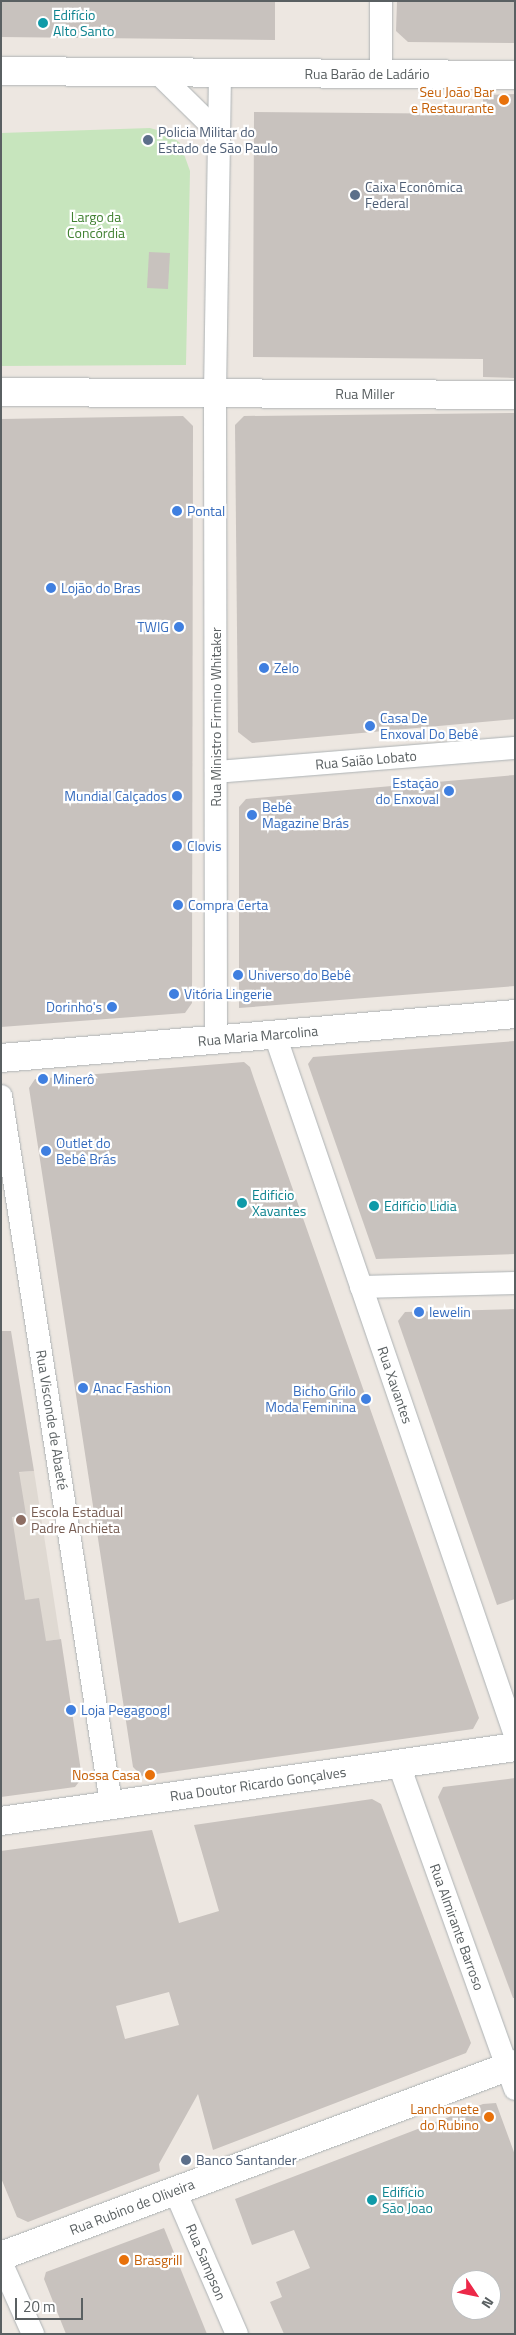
<!DOCTYPE html>
<meta charset="utf-8">
<style>
body{margin:0}
#map{position:relative;width:516px;height:2335px;overflow:hidden;background:#ede7e1;font-family:"Titillium Web",sans-serif}
div>[style]{position:absolute}
[style*='--x']{left:calc(var(--x)*1px);top:calc(var(--y)*1px);width:calc(var(--w)*1px);rotate:calc(var(--a)*1deg)}
.education>*{inset:0;background:#dfd9d2}
.green>*{inset:0;background:#c7e5bd}
.building>*{inset:0;background:#c8c2be}
.roads{filter:drop-shadow(0 0 1px #adb2b4) drop-shadow(0 0 1px #adb2b4)}
.minor>*{height:22px;margin:-11px;padding:0 11px;transform-origin:11px;border-radius:11px;background:#fff}
.tertiary>*{height:28px;margin:-14px;padding:0 14px;transform-origin:14px;border-radius:14px;background:#fff}
.secondary>*{height:28px;margin:-14px;padding:0 14px;transform-origin:14px;border-radius:14px;background:#fff}
.dots>*{width:14px;height:14px;translate:-50% -50%;box-sizing:border-box;border:2px solid #fff;border-radius:50%}
span{translate:-50% -50%;white-space:nowrap;text-align:center;line-height:1.15;-webkit-text-stroke:4.5px #fff;paint-order:stroke}
.culture-label{font-size:14px;color:#0d838f}
.left{translate:0 -50%;text-align:left}
.street-label{font-size:14px;color:#5a6062}
.food-label{font-size:14px;color:#c56008}
.right{translate:-100% -50%;text-align:right}
.service-label{font-size:14px;color:#4e5e75}
.park-label{font-size:14px;color:#418132}
.shop-label{font-size:14px;color:#366cbe}
.education-label{font-size:14px;color:#785e54}
.frame{position:absolute;inset:0;border:2px solid #5a6062;pointer-events:none}
.north{position:absolute;left:451px;top:2270px;width:50px;height:50px;box-sizing:border-box;background:#fff;border:1px solid #bdbfc0;border-radius:50%;rotate:124deg;font-size:14px;font-weight:700;line-height:20px;text-align:center;color:#5a6062}
.north::after{content:'';display:block;margin:auto;width:18px;height:22px;background:#ec2949;clip-path:polygon(50% 0,100% 100%,50% 72%,0 100%)}
.scale{position:absolute;left:15px;top:2298px;width:68px;height:22px;box-sizing:border-box;border:2px solid #5a6062;border-top:0;padding-left:6px;font-size:15px;line-height:18px;white-space:nowrap;color:#5a6062;-webkit-text-stroke:4px #fff;paint-order:stroke}
</style>
<div id="map">
<div class="education">
<i style="clip-path:polygon(34px 1471px,60px 1639px,1px 1648px,1px 1474px)"></i>
</div>
<div class="green">
<i style="clip-path:polygon(150px 128px,167px 133px,180px 143px,190px 171px,186px 365px,1px 366px,1px 133px)"></i>
</div>
<div class="building">
<i style="clip-path:polygon(1px 1px,275px 1px,275px 40px,1px 37px)"></i>
<i style="clip-path:polygon(397px 1px,515px 1px,515px 43px,408px 42px,396px 31px)"></i>
<i style="clip-path:polygon(515px 94px,515px 378px,483px 377px,483px 359px,253px 357px,254px 112px,483px 114px,483px 95px)"></i>
<i style="clip-path:polygon(149px 252px,170px 253px,168px 289px,147px 288px)"></i>
<i style="clip-path:polygon(515px 413px,515px 719px,252px 743px,238px 732px,235px 425px,244px 416px)"></i>
<i style="clip-path:polygon(183px 416px,193px 426px,192px 1003px,185px 1013px,1px 1027px,1px 419px)"></i>
<i style="clip-path:polygon(515px 775px,515px 986px,239px 1008px,239px 807px,246px 799px)"></i>
<i style="clip-path:polygon(515px 1041px,515px 1254px,376px 1259px,308px 1064px,313px 1057px)"></i>
<i style="clip-path:polygon(244px 1062px,250px 1067px,254px 1079px,479px 1718px,473px 1729px,142px 1776px,133px 1767px,29px 1088px,35px 1079px)"></i>
<i style="clip-path:polygon(515px 1309px,515px 1599px,497px 1605px,398px 1321px,405px 1312px)"></i>
<i style="clip-path:polygon(1px 1331px,11px 1331px,34px 1471px,19px 1472px,26px 1515px,12px 1517px,25px 1600px,39px 1598px,46px 1641px,61px 1639px,82px 1778px,75px 1787px,1px 1797px)"></i>
<i style="clip-path:polygon(515px 1778px,515px 1998px,513px 1998px,438px 1797px,443px 1787px)"></i>
<i style="clip-path:polygon(evenodd,372px 1799px,381px 1804px,471px 2043px,466px 2053px,213px 2150px,198px 2094px,159px 2164px,160px 2171px,28px 2222px,17px 2217px,1px 2178px,1px 1851px,152px 1830px,179px 1923px,219px 1911px,194px 1825px,372px 1799px,169px 1992px,179px 2025px,125px 2039px,116px 2006px,169px 1992px)"></i>
<i style="clip-path:polygon(evenodd,496px 2103px,515px 2155px,515px 2334px,284px 2334px,270px 2302px,282px 2297px,276px 2282px,310px 2268px,294px 2230px,252px 2245px,235px 2199px,483px 2104px,496px 2103px,461px 2280px,491px 2280px,491px 2310px,461px 2310px,461px 2280px)"></i>
<i style="clip-path:polygon(164px 2228px,207px 2334px,66px 2334px,44px 2279px,46px 2272px)"></i>
</div>
<div class="roads">
<div class="minor">
<i style="--x:157;--y:72;--w:84;--a:44.5"></i>
<i style="--x:381;--y:74;--w:73;--a:-90"></i>
<i style="--x:216;--y:772;--w:300;--a:-4.6"></i>
<i style="--x:275;--y:1035;--w:740;--a:71.08"></i>
<i style="--x:216;--y:1040;--w:647;--a:-90.09"></i>
<i style="--x:215;--y:393;--w:320;--a:-89.1"></i>
<i style="--x:1;--y:1096;--w:716;--a:81.16"></i>
<i style="--x:361;--y:1287;--w:154;--a:-1.5"></i>
<i style="--x:399;--y:1765;--w:344;--a:70.3"></i>
<i style="--x:175;--y:2191;--w:156;--a:66.6"></i>
<i style="--x:1;--y:2262;--w:79;--a:66"></i>
</div>
<div class="tertiary">
<i style="--x:1;--y:392;--w:514;--a:0.33"></i>
<i style="--x:1;--y:1821;--w:519;--a:-8.19"></i>
</div>
<div class="secondary">
<i style="--x:1;--y:71;--w:514;--a:0.45"></i>
<i style="--x:1;--y:1058;--w:516;--a:-4.89"></i>
<i style="--x:1;--y:2256;--w:549;--a:-20.48"></i>
</div>
</div>
<div class="dots">
<i style="left:43px;top:23px;background:#0f9aa8"></i>
<i style="left:504px;top:100px;background:#e8710a"></i>
<i style="left:148px;top:140px;background:#5c6f8a"></i>
<i style="left:355px;top:195px;background:#5c6f8a"></i>
<i style="left:177px;top:511px;background:#3f7fe0"></i>
<i style="left:51px;top:588px;background:#3f7fe0"></i>
<i style="left:179px;top:627px;background:#3f7fe0"></i>
<i style="left:264px;top:668px;background:#3f7fe0"></i>
<i style="left:370px;top:726px;background:#3f7fe0"></i>
<i style="left:449px;top:791px;background:#3f7fe0"></i>
<i style="left:177px;top:796px;background:#3f7fe0"></i>
<i style="left:252px;top:815px;background:#3f7fe0"></i>
<i style="left:177px;top:846px;background:#3f7fe0"></i>
<i style="left:178px;top:905px;background:#3f7fe0"></i>
<i style="left:238px;top:975px;background:#3f7fe0"></i>
<i style="left:174px;top:994px;background:#3f7fe0"></i>
<i style="left:112px;top:1007px;background:#3f7fe0"></i>
<i style="left:43px;top:1079px;background:#3f7fe0"></i>
<i style="left:46px;top:1151px;background:#3f7fe0"></i>
<i style="left:242px;top:1203px;background:#0f9aa8"></i>
<i style="left:374px;top:1206px;background:#0f9aa8"></i>
<i style="left:419px;top:1312px;background:#3f7fe0"></i>
<i style="left:83px;top:1388px;background:#3f7fe0"></i>
<i style="left:366px;top:1399px;background:#3f7fe0"></i>
<i style="left:21px;top:1520px;background:#8d6e63"></i>
<i style="left:71px;top:1710px;background:#3f7fe0"></i>
<i style="left:150px;top:1775px;background:#e8710a"></i>
<i style="left:489px;top:2117px;background:#e8710a"></i>
<i style="left:186px;top:2160px;background:#5c6f8a"></i>
<i style="left:372px;top:2200px;background:#0f9aa8"></i>
<i style="left:124px;top:2260px;background:#e8710a"></i>
</div>
<div class="culture-label">
<span class="left" style="left:53px;top:23px">Edifício<br>Alto Santo</span>
<span class="left" style="left:252px;top:1203px">Edificio<br>Xavantes</span>
<span class="left" style="left:384px;top:1206px">Edifício Lidia</span>
<span class="left" style="left:382px;top:2200px">Edifício<br>São Joao</span>
</div>
<div class="street-label">
<span style="left:367px;top:74px">Rua Barão de Ladário</span>
<span style="left:365px;top:394px">Rua Miller</span>
<span style="left:216px;top:717px;rotate:-90deg">Rua Ministro Firmino Whitaker</span>
<span style="left:366px;top:760px;rotate:-5deg">Rua Saião Lobato</span>
<span style="left:258px;top:1036px;rotate:-5deg">Rua Maria Marcolina</span>
<span style="left:395px;top:1385px;rotate:71deg">Rua Xavantes</span>
<span style="left:52px;top:1420px;rotate:81deg">Rua Visconde de Abaeté</span>
<span style="left:258px;top:1784px;rotate:-8deg">Rua Doutor Ricardo Gonçalves</span>
<span style="left:457px;top:1927px;rotate:70deg">Rua Almirante Barroso</span>
<span style="left:132px;top:2207px;rotate:-21deg">Rua Rubino de Oliveira</span>
<span style="left:206px;top:2262px;rotate:67deg">Rua Sampson</span>
</div>
<div class="food-label">
<span class="right" style="left:494px;top:100px">Seu João Bar<br>e Restaurante</span>
<span class="right" style="left:140px;top:1775px">Nossa Casa</span>
<span class="right" style="left:479px;top:2117px">Lanchonete<br>do Rubino</span>
<span class="left" style="left:134px;top:2260px">Brasgrill</span>
</div>
<div class="service-label">
<span class="left" style="left:158px;top:140px">Policia Militar do<br>Estado de São Paulo</span>
<span class="left" style="left:365px;top:195px">Caixa Econômica<br>Federal</span>
<span class="left" style="left:196px;top:2160px">Banco Santander</span>
</div>
<div class="park-label">
<span style="left:96px;top:225px">Largo da<br>Concórdia</span>
</div>
<div class="shop-label">
<span class="left" style="left:187px;top:511px">Pontal</span>
<span class="left" style="left:61px;top:588px">Lojão do Bras</span>
<span class="right" style="left:169px;top:627px">TWIG</span>
<span class="left" style="left:274px;top:668px">Zelo</span>
<span class="left" style="left:380px;top:726px">Casa De<br>Enxoval Do Bebê</span>
<span class="right" style="left:439px;top:791px">Estação<br>do Enxoval</span>
<span class="right" style="left:167px;top:796px">Mundial Calçados</span>
<span class="left" style="left:262px;top:815px">Bebê<br>Magazine Brás</span>
<span class="left" style="left:187px;top:846px">Clovis</span>
<span class="left" style="left:188px;top:905px">Compra Certa</span>
<span class="left" style="left:248px;top:975px">Universo do Bebê</span>
<span class="left" style="left:184px;top:994px">Vitória Lingerie</span>
<span class="right" style="left:102px;top:1007px">Dorinho's</span>
<span class="left" style="left:53px;top:1079px">Minerô</span>
<span class="left" style="left:56px;top:1151px">Outlet do<br>Bebê Brás</span>
<span class="left" style="left:429px;top:1312px">Iewelin</span>
<span class="left" style="left:93px;top:1388px">Anac Fashion</span>
<span class="right" style="left:356px;top:1399px">Bicho Grilo<br>Moda Feminina</span>
<span class="left" style="left:81px;top:1710px">Loja Pegagoogl</span>
</div>
<div class="education-label">
<span class="left" style="left:31px;top:1520px">Escola Estadual<br>Padre Anchieta</span>
</div>
<div class="frame"></div>
<div class="north">N</div>
<div class="scale">20 m</div>
</div>
